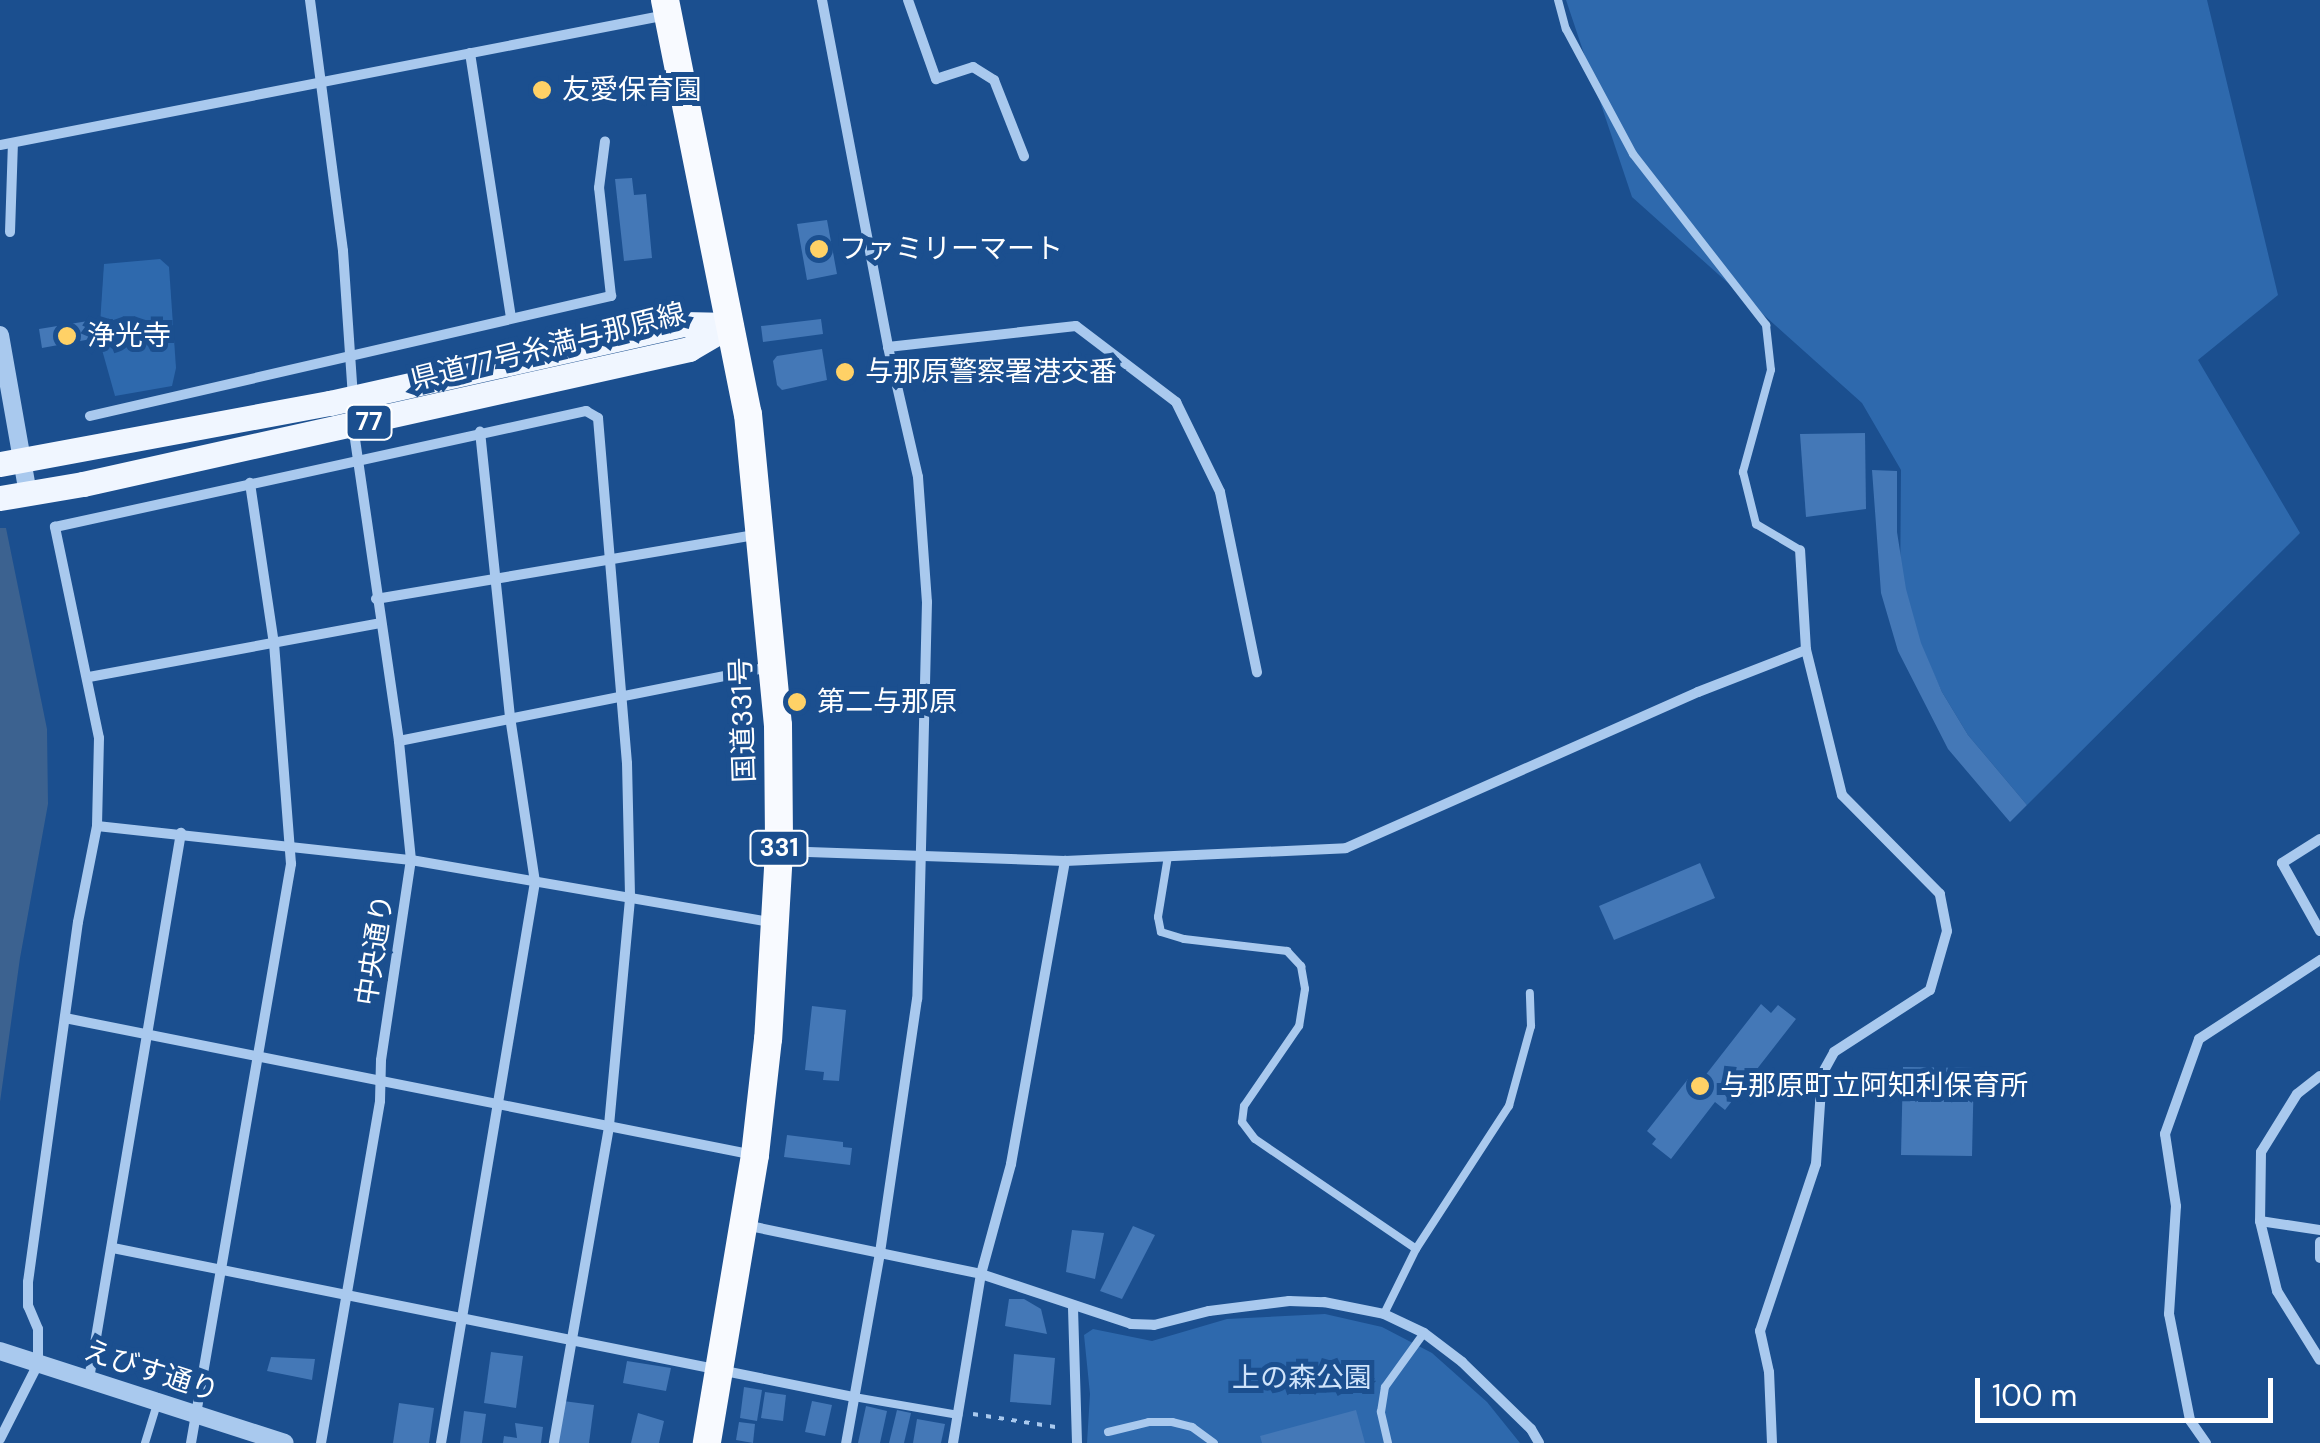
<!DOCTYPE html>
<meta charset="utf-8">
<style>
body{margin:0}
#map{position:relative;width:2320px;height:1443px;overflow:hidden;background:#1b4f8f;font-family:"DM Sans","Noto Sans JP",sans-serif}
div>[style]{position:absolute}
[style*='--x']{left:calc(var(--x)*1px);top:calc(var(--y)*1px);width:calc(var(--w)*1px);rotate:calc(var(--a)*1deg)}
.green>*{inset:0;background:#2e69ad}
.water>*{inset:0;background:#3c6290}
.building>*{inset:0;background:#4478b7}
.path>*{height:4px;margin-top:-2px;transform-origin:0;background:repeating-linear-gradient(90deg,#a9c9ee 0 5px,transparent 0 13px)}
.service>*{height:8px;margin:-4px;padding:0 4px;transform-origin:4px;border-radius:4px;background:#a9c9ee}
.minor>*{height:10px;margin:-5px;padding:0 5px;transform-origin:5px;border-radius:5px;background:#a9c9ee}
.tertiary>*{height:18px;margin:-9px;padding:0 9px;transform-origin:9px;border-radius:9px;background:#a9c9ee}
.primary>*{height:25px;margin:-12.5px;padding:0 12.5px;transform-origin:12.5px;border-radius:12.5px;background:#f0f6ff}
.trunk>*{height:28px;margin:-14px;padding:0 14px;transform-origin:14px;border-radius:14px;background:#f8faff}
.dots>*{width:28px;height:28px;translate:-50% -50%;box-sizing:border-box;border:5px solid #1b4f8f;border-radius:50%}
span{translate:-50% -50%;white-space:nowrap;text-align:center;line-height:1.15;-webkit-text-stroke:10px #1b4f8f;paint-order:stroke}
.shield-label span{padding:2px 8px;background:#1b4f8f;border:2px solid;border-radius:8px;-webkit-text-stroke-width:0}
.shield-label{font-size:25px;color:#fff;font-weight:700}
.poi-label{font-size:28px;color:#fff}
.left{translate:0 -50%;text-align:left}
.street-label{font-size:28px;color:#fff}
.park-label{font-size:28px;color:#cfe3fa}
.scale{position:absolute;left:1975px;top:1378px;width:298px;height:45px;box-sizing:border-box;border:5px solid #fff;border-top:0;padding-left:12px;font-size:30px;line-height:35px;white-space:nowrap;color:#fff;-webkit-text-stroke:8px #1b4f8f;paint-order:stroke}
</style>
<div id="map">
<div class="green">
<i style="clip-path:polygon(1566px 0,2207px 0,2278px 295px,2198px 360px,2300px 533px,2027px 805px,1968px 735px,1942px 692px,1900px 601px,1901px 470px,1862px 403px,1632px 197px)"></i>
<i style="clip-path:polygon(160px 259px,169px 267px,176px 368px,172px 386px,115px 396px,99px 339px,104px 264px)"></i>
<i style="clip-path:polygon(1325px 1314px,1382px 1327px,1432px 1353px,1487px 1402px,1520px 1443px,1087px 1443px,1090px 1394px,1084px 1335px,1093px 1329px,1152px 1341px,1227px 1319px)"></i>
</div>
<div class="water">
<i style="clip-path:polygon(0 528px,6px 528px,47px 729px,48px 804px,20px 958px,0 1102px)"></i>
</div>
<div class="building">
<i style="clip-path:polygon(632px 178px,634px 195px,646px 194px,652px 258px,624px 261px,615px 179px)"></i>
<i style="clip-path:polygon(827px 220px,837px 274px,807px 280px,797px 224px)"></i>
<i style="clip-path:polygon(821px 319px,823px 334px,763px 342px,761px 326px)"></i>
<i style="clip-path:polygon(88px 321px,91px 339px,42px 348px,39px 329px)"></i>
<i style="clip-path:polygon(822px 349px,827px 380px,782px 390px,777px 385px,773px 361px,777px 356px)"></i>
<i style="clip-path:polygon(1865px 433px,1866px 509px,1806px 517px,1800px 434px)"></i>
<i style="clip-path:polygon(1872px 470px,1897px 471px,1897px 532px,1906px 589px,1921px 643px,1942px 692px,1968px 735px,2027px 805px,2010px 822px,1948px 749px,1898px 651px,1881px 593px)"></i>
<i style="clip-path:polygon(1700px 863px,1715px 898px,1614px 940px,1599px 906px)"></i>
<i style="clip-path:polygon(1761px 1004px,1771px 1013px,1778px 1005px,1796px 1019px,1725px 1110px,1715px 1102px,1671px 1159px,1652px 1144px,1656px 1139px,1647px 1131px,1688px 1079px,1697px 1086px)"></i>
<i style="clip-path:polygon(812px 1006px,846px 1010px,839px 1081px,823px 1080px,824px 1072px,805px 1070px)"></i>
<i style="clip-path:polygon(1903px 1067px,1974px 1068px,1972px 1156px,1901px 1155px)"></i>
<i style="clip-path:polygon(787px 1135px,843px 1142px,843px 1147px,852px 1148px,850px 1165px,784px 1157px)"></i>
<i style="clip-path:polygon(1133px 1226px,1155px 1235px,1122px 1299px,1100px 1291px)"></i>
<i style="clip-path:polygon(1072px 1230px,1104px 1233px,1095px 1279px,1066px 1272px)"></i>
<i style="clip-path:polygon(1009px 1299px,1024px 1299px,1041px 1309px,1047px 1334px,1005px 1326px)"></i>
<i style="clip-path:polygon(491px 1352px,523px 1356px,516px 1408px,484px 1403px)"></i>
<i style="clip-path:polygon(1014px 1354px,1055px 1358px,1051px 1405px,1010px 1402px)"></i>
<i style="clip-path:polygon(271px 1357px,315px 1359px,312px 1380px,267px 1371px)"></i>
<i style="clip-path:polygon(627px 1361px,671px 1368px,666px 1391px,623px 1383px)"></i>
<i style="clip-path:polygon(744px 1387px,762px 1390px,757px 1421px,740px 1418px)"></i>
<i style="clip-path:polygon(765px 1392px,786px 1395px,783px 1421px,761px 1418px)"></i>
<i style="clip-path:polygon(563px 1401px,594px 1405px,589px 1443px,558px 1443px)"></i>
<i style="clip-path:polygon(812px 1401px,832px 1405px,825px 1436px,805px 1432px)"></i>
<i style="clip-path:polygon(399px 1403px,434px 1408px,429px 1443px,393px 1443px)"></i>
<i style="clip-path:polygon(866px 1406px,887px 1411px,880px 1443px,858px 1443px)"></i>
<i style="clip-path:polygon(897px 1410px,911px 1413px,904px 1443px,889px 1443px)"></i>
<i style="clip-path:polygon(1356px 1410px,1365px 1443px,1262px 1443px,1260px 1436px)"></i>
<i style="clip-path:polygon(464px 1411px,486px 1414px,482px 1443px,460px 1443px)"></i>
<i style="clip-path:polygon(638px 1413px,664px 1421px,659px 1443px,631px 1443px)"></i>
<i style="clip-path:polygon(917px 1419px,945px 1424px,941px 1443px,913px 1443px)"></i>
<i style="clip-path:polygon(739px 1422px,755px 1424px,753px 1443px,736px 1440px)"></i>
<i style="clip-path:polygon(515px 1423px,543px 1427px,541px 1443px,503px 1443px,504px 1436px,517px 1438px)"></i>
</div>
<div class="path">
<i style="--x:973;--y:1414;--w:90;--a:8.9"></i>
</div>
<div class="service">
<i style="--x:1558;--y:0;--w:30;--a:75"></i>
<i style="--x:1566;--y:29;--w:142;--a:61.8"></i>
<i style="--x:1633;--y:154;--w:217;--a:52.1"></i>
<i style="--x:1766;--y:325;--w:45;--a:83.7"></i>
<i style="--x:1771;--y:370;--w:106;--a:105.4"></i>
<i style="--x:1743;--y:472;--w:54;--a:76"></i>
<i style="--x:1756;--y:524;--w:51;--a:30.6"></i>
<i style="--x:1168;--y:856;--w:62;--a:99.3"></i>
<i style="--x:1158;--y:917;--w:15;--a:79"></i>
<i style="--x:1161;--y:932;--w:24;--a:17"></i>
<i style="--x:1184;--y:939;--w:104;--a:6.6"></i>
<i style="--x:1287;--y:951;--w:21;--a:47"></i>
<i style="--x:1301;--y:966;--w:23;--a:80"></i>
<i style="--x:1305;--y:989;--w:37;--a:99"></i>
<i style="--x:1299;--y:1026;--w:97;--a:124.5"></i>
<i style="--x:1244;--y:1106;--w:16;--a:97"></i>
<i style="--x:1242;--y:1122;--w:21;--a:53"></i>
<i style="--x:1255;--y:1139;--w:195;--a:34.3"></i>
<i style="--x:1416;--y:1249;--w:72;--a:116.2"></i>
<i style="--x:1416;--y:1249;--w:171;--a:-57"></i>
<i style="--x:1509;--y:1106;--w:83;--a:-74.6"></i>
<i style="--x:1531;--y:1026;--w:33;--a:-92"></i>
<i style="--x:854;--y:1397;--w:106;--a:9.8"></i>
<i style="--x:1108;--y:1432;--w:42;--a:-13.7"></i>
<i style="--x:1149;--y:1422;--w:23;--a:0"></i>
<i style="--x:1172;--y:1422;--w:21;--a:14"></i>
<i style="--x:1192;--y:1427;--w:27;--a:36"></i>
<i style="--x:145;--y:1443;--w:41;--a:-72.9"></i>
<i style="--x:1388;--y:1443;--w:32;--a:-103"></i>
<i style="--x:1381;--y:1412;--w:25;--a:-81"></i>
<i style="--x:1385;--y:1387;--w:67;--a:-54.2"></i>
</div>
<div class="minor">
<i style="--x:310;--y:0;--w:253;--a:82.5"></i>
<i style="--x:343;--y:251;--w:147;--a:86.1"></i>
<i style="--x:822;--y:0;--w:353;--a:79.2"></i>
<i style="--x:888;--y:347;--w:133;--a:77"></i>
<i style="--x:918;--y:477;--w:125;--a:85.9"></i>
<i style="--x:927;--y:602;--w:397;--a:91.4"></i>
<i style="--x:917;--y:999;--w:257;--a:98.3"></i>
<i style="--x:880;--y:1253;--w:193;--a:100.1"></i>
<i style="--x:908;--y:0;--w:84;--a:70.5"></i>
<i style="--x:936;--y:79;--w:39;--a:-18"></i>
<i style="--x:973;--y:67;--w:25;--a:32"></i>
<i style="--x:994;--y:80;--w:82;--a:68.5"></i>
<i style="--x:470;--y:53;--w:268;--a:81.2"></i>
<i style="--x:0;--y:145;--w:679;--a:-11.04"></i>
<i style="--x:10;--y:232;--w:89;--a:-88.1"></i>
<i style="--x:888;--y:347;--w:189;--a:-6.4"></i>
<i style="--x:1076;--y:326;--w:126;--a:37.2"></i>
<i style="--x:1176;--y:402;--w:100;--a:63.9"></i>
<i style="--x:1220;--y:492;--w:184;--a:78.4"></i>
<i style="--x:90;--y:416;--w:535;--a:-12.97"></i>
<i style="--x:611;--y:296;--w:109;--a:-96.3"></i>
<i style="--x:599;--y:188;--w:47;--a:-82.7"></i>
<i style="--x:376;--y:599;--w:384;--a:-9.6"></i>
<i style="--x:89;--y:677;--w:296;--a:-10.5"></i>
<i style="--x:399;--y:741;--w:377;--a:-11.3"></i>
<i style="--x:97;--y:826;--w:316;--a:6.2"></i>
<i style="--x:411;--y:860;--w:368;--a:9.8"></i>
<i style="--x:2320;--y:839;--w:45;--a:147.7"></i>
<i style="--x:2282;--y:863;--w:78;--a:60.8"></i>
<i style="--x:779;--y:851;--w:286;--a:2"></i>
<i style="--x:1065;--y:861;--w:281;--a:-2.6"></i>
<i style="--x:1346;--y:848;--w:385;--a:-23.9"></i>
<i style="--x:1698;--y:692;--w:116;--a:-21.3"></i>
<i style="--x:65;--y:1018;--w:702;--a:11.25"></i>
<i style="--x:2320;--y:1076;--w:29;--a:142"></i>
<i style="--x:2297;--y:1094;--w:68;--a:121.8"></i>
<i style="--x:2261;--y:1152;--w:69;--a:90.8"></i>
<i style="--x:2260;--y:1221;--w:72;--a:76.3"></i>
<i style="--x:2277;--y:1291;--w:81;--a:58.1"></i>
<i style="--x:2260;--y:1221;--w:61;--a:8.5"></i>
<i style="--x:745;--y:1225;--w:241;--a:11.7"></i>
<i style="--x:981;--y:1274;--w:158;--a:18.4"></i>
<i style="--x:1131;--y:1324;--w:23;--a:2"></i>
<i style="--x:1154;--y:1325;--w:57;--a:-14.3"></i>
<i style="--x:1209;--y:1311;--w:81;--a:-7.1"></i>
<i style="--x:1289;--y:1301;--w:35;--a:2"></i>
<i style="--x:1324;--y:1302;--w:61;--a:11.3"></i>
<i style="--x:1384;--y:1314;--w:44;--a:25.4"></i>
<i style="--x:1424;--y:1333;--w:48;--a:37.3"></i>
<i style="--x:1462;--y:1362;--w:96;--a:44.2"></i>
<i style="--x:1531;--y:1429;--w:16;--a:60"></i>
<i style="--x:2320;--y:1242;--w:16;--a:90"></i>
<i style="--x:113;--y:1248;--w:756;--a:11.37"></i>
<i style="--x:1073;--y:1308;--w:135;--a:88.3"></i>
<i style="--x:89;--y:1379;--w:554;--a:-80.44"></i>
<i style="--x:0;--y:1439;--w:84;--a:-63.1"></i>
<i style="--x:38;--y:1364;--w:35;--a:-90"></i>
<i style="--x:38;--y:1329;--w:25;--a:-113"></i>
<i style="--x:28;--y:1306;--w:24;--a:-90"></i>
<i style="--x:28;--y:1282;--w:363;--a:-82.1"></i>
<i style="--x:78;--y:922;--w:98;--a:-78.8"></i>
<i style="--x:97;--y:826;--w:88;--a:-88.7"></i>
<i style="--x:99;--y:738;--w:216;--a:-101.8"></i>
<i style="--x:55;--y:527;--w:544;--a:-12.32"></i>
<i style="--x:586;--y:411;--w:14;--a:30"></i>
<i style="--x:598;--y:418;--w:346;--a:85.2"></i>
<i style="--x:627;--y:763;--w:136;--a:88.7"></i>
<i style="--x:630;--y:899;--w:229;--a:95.3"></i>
<i style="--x:609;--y:1127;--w:321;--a:99.9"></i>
<i style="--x:191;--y:1443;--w:588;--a:-80.2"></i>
<i style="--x:291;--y:864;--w:221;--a:-94.4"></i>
<i style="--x:274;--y:644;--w:163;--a:-98.5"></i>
<i style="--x:321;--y:1443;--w:347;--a:-80.2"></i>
<i style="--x:380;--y:1101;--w:41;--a:-88.6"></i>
<i style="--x:381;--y:1060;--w:202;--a:-81.5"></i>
<i style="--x:411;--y:860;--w:120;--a:-95.8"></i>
<i style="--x:399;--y:741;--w:319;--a:-98.3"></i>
<i style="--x:441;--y:1443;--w:569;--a:-80.49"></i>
<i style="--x:535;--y:882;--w:167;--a:-98.6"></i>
<i style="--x:510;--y:717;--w:287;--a:-96"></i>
<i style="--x:953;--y:1443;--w:171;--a:-80.6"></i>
<i style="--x:981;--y:1274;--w:114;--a:-74.7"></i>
<i style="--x:1011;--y:1164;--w:308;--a:-79.9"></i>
<i style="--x:1772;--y:1443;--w:71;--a:-92.4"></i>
<i style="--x:1769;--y:1372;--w:42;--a:-102.4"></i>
<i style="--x:1760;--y:1331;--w:176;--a:-71.5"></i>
<i style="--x:1816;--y:1164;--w:90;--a:-86.2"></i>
<i style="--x:1822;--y:1074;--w:25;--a:-61"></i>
<i style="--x:1834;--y:1052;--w:114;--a:-32.9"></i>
<i style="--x:1930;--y:990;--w:61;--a:-73.9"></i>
<i style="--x:1947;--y:931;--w:38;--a:-101"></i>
<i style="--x:1940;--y:894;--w:139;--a:-134.7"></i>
<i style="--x:1842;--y:795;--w:149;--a:-103.9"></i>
<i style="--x:1806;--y:650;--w:100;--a:-93.4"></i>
<i style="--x:2206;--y:1443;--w:28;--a:-125"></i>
<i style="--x:2190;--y:1420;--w:108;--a:-101.2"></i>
<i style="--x:2169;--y:1314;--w:108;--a:-86.3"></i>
<i style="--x:2176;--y:1206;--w:73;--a:-98.7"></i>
<i style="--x:2165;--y:1134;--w:101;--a:-70.3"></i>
<i style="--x:2199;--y:1039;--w:145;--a:-33.1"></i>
</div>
<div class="tertiary">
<i style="--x:0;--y:335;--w:161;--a:80"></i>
<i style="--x:0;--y:1351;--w:299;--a:17.9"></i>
</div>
<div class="primary">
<i style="--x:0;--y:464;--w:336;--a:-10.5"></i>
<i style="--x:330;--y:403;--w:362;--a:-12.6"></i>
<i style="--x:683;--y:324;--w:47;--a:1.2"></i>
<i style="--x:0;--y:498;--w:84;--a:-9.6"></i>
<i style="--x:83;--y:484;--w:621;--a:-12.56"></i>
<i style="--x:689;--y:349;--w:48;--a:-30.3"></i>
</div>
<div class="trunk">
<i style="--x:665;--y:0;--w:422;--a:78.7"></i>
<i style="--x:748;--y:414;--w:312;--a:84.5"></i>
<i style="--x:778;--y:725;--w:126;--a:89.5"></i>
<i style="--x:779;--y:851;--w:188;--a:93.3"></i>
<i style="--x:768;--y:1039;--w:117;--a:96.4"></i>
<i style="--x:755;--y:1155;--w:292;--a:99.5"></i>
</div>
<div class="dots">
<i style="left:542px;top:90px;background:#ffd166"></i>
<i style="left:819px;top:249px;background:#ffd166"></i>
<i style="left:67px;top:336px;background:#ffd166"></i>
<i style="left:845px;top:372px;background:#ffd166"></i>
<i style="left:797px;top:702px;background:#ffd166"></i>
<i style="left:1700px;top:1086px;background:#ffd166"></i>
</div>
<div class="shield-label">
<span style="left:369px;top:422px">77</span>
<span style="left:779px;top:848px">331</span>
</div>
<div class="poi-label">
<span class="left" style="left:562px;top:90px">友愛保育園</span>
<span class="left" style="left:839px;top:249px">ファミリーマート</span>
<span class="left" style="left:87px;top:336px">浄光寺</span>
<span class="left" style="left:865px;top:372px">与那原警察署港交番</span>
<span class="left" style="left:817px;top:702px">第二与那原</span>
<span class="left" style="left:1720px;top:1086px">与那原町立阿知利保育所</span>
</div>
<div class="street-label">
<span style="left:548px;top:347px;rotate:-14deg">県道77号糸満与那原線</span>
<span style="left:743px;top:720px;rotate:-92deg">国道331号</span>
<span style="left:375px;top:950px;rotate:-81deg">中央通り</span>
<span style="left:151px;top:1371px;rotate:18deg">えびす通り</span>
</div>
<div class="park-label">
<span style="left:1302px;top:1378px">上の森公園</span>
</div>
<div class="scale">100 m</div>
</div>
